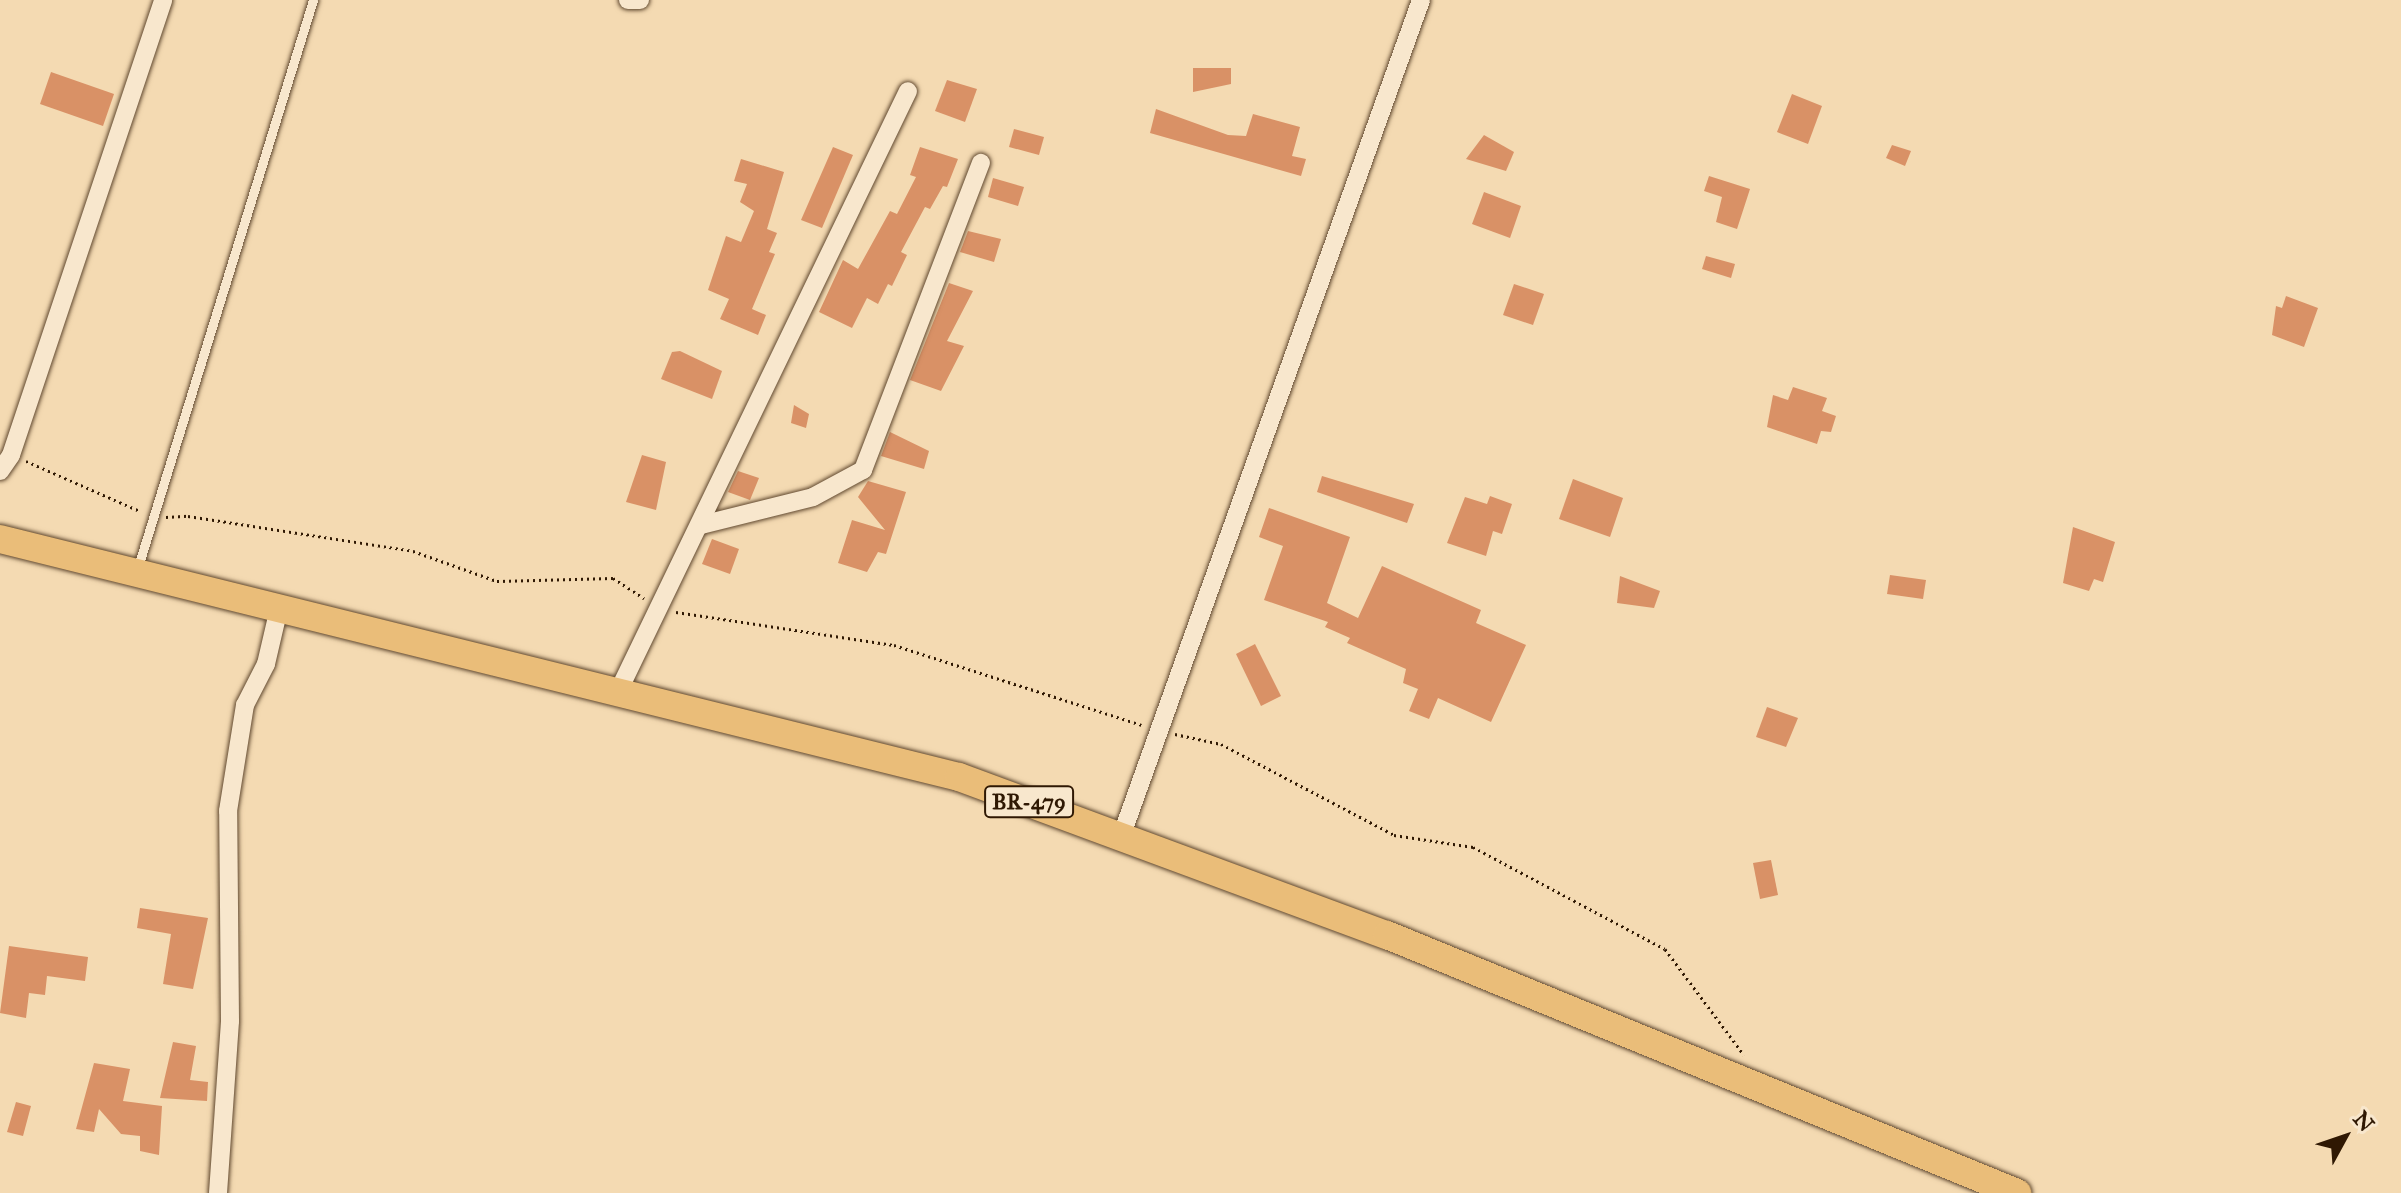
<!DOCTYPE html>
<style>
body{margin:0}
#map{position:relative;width:2401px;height:1193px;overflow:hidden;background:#f4dab2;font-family:"IM FELL Great Primer",serif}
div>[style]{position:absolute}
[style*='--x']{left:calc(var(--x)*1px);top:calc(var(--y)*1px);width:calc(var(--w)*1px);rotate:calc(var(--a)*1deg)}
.building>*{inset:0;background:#d99166}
.path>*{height:3px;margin-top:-1.5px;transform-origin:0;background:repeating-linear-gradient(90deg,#2f1803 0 2px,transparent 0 6px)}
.roads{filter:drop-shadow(0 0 2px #60482f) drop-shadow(0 0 2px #60482f)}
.lane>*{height:9px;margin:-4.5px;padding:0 4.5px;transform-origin:4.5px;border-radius:4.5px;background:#f8e7cd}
.street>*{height:18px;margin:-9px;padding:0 9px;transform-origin:9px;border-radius:9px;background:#f8e7cd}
.primary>*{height:28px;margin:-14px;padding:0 14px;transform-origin:14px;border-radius:14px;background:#eabd79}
span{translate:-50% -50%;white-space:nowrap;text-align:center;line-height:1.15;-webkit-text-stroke:6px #f8e7cd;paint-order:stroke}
.shield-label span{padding:2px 6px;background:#f8e7cd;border:2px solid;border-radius:6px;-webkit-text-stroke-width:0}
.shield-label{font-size:22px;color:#2f1803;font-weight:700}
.north{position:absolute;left:2305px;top:1097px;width:80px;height:80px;-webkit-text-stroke:6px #f8e7cd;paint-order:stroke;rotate:50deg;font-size:22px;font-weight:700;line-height:32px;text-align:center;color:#2f1803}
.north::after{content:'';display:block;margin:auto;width:28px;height:36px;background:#2f1803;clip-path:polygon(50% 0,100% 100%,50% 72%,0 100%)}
</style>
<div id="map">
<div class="building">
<i style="clip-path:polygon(1193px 68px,1231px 68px,1231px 84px,1193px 92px)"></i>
<i style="clip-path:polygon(51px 72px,114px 94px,103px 126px,40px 104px)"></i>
<i style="clip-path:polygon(947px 80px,977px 89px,965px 122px,935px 111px)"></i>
<i style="clip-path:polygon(1792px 94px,1822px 106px,1808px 144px,1777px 132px)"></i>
<i style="clip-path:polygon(1156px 109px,1228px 135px,1246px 136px,1253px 114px,1300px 127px,1292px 156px,1306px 159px,1301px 176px,1150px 133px)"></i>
<i style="clip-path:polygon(1014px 129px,1044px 137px,1039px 155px,1009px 147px)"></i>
<i style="clip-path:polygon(1484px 135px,1514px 152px,1506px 171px,1466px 159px)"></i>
<i style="clip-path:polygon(1892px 145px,1911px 151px,1905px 166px,1886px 158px)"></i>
<i style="clip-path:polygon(833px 147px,853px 155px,822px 228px,801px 220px)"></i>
<i style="clip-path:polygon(920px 147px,958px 159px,947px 187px,943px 186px,930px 209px,925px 207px,901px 252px,907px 255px,892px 286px,888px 284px,878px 304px,867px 298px,852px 328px,819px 312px,843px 260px,858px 269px,890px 211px,897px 214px,916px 177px,910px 175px)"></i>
<i style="clip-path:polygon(741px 159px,784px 172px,767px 229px,777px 233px,769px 252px,775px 254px,752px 309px,766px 315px,758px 335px,720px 319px,729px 299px,708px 290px,726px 236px,741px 242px,754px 211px,740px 202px,747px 184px,734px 181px)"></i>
<i style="clip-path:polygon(1709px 176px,1750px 189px,1737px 229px,1716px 222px,1722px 197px,1704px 191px)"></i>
<i style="clip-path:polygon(993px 178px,1024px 187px,1018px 206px,988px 197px)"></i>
<i style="clip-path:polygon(1484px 192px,1521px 206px,1510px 238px,1472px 224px)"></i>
<i style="clip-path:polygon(968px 231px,1001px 239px,994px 262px,960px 252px)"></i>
<i style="clip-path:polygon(1706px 256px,1735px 264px,1731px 278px,1702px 269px)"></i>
<i style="clip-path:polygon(949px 283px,973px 291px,947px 341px,964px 346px,941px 391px,910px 380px)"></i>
<i style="clip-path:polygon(1514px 284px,1544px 294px,1533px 325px,1503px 315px)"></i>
<i style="clip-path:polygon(2286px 296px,2318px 308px,2304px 347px,2272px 335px,2276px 306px,2282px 308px)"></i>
<i style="clip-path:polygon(680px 351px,722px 371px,712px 399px,661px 379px,672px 352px)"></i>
<i style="clip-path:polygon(1793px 387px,1827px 398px,1822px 411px,1836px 416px,1831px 432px,1821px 431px,1817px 444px,1767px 427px,1773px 395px,1788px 400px)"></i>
<i style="clip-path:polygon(794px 405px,809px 414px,806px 428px,791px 423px)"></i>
<i style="clip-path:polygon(890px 432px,929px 451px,924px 469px,881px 456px)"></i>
<i style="clip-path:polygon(642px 455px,666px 462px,656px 510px,626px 502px)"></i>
<i style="clip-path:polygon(738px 471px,759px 478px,750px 500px,728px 492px)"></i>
<i style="clip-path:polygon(1322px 476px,1414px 504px,1407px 523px,1317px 492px)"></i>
<i style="clip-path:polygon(1573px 479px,1623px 498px,1610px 537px,1559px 519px)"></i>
<i style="clip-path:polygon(868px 481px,906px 492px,886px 554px,878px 552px,867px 572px,838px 563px,852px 520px,885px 530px,858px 497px)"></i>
<i style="clip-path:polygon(1490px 496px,1512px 504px,1502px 534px,1493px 531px,1486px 556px,1447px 543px,1465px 497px,1487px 504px)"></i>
<i style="clip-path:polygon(1269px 508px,1350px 537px,1327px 603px,1358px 618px,1382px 566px,1481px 610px,1476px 623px,1526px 645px,1491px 722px,1438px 698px,1429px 719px,1409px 711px,1418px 689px,1403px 683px,1406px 669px,1347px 643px,1350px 638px,1325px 627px,1328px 622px,1264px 600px,1283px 546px,1259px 537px)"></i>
<i style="clip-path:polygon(2073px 527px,2115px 542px,2103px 582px,2094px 579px,2089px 591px,2063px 583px)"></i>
<i style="clip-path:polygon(712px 539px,739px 549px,730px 574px,702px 564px)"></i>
<i style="clip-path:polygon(1890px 575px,1926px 580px,1923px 599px,1887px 594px)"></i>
<i style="clip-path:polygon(1620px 576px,1660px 591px,1654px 608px,1617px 603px)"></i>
<i style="clip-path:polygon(1255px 644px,1281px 696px,1261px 706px,1236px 654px)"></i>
<i style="clip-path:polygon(1767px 707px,1798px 718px,1786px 747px,1756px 737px)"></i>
<i style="clip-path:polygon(1771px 860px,1778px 895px,1760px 899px,1753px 863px)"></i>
<i style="clip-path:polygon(140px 908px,208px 918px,193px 989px,163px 984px,171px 934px,137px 928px)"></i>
<i style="clip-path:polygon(9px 946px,88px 957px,85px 981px,47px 976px,45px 995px,29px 993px,26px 1018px,0 1013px)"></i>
<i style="clip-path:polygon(173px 1042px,196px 1046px,190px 1080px,208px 1082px,207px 1101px,160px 1098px)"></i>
<i style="clip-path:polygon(94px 1063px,130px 1069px,123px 1101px,162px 1106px,159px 1155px,140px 1151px,140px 1136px,121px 1134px,99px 1109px,94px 1132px,76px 1129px)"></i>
<i style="clip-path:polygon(16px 1102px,31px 1106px,23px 1136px,7px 1132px)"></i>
</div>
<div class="path">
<i style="--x:26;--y:461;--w:124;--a:23.7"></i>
<i style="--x:166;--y:517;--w:22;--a:-3"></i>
<i style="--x:188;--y:516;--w:228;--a:8.8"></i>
<i style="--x:413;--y:551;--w:89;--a:19.7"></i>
<i style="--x:497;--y:581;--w:116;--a:-1.5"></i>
<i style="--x:613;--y:578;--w:37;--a:33"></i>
<i style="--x:676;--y:612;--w:220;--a:8.6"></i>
<i style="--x:894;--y:645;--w:260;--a:17.9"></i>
<i style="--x:1175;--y:734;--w:47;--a:12.3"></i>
<i style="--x:1221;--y:744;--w:195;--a:27.7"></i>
<i style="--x:1394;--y:835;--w:80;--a:8.6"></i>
<i style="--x:1473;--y:847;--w:217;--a:28"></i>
<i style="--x:1665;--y:949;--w:132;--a:53.3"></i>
</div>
<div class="roads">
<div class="lane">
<i style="--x:137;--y:570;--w:597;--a:-72.84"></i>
</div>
<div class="street">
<i style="--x:628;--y:0;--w:12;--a:0"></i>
<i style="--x:0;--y:471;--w:19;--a:-55"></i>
<i style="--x:11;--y:455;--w:480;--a:-71.5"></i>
<i style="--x:701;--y:525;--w:115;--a:-14"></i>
<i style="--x:813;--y:497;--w:57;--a:-28.4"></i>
<i style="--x:863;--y:470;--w:329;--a:-69"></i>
<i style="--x:618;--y:692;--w:667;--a:-64.24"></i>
<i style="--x:1121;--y:837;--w:889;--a:-70.28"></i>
<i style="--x:218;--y:1193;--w:172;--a:-86"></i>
<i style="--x:230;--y:1021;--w:210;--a:-90.5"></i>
<i style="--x:228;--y:811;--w:107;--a:-80.9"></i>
<i style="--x:245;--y:705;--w:46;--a:-62.9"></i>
<i style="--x:266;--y:664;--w:57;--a:-76.9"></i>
</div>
<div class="primary">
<i style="--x:0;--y:539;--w:988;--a:13.94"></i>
<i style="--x:959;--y:777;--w:456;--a:20.3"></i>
<i style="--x:1387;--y:935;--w:681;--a:22.27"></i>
</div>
</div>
<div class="shield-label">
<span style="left:1029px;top:802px">BR-479</span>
</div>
<div class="north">N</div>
</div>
